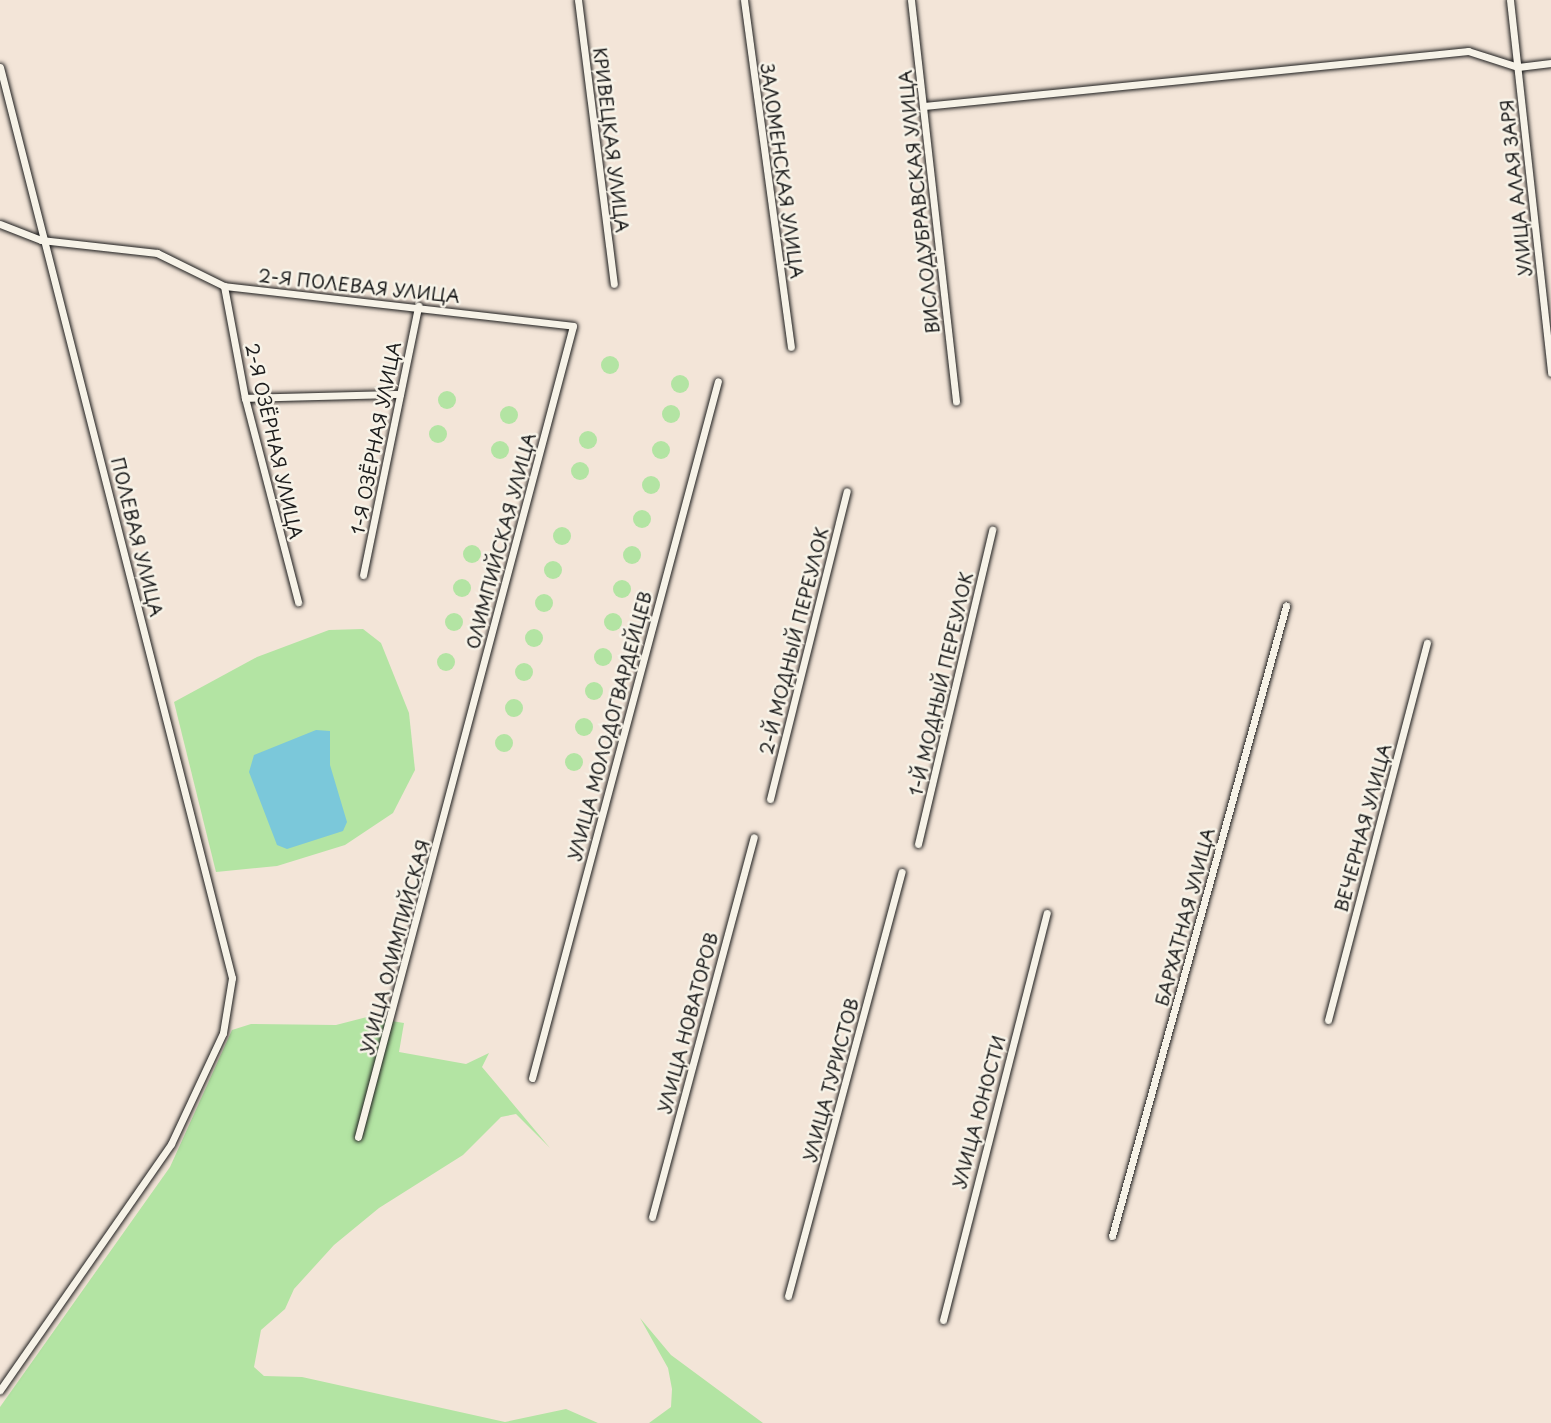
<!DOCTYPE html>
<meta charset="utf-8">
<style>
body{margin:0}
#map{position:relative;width:1551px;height:1423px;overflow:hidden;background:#f3e5d8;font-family:"Playpen Sans",sans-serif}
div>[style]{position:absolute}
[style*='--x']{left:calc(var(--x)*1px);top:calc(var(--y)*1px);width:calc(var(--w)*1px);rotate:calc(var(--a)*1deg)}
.green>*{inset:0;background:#b3e4a3}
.round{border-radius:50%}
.water>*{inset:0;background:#7bc8da}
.roads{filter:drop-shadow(0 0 2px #1c1c1c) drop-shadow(0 0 2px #1c1c1c)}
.minor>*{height:7px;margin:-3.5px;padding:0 3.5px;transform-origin:3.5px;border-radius:3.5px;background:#f7f3e8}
span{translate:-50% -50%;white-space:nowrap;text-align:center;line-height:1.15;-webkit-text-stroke:5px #f7f3e8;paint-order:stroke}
.street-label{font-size:18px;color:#1c1c1c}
</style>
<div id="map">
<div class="green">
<i class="round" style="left:601px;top:356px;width:18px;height:18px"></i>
<i class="round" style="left:671px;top:375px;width:18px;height:18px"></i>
<i class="round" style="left:438px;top:391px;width:18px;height:18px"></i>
<i class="round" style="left:662px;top:405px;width:18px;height:18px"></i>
<i class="round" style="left:500px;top:406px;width:18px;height:18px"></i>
<i class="round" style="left:429px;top:425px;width:18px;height:18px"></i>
<i class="round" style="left:579px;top:431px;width:18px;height:18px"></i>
<i class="round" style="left:652px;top:441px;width:18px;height:18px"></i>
<i class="round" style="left:491px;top:441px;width:18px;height:18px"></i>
<i class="round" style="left:571px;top:462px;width:18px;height:18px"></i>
<i class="round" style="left:642px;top:476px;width:18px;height:18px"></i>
<i class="round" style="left:633px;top:510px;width:18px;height:18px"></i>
<i class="round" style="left:553px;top:527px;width:18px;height:18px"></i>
<i class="round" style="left:463px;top:545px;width:18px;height:18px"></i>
<i class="round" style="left:623px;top:546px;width:18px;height:18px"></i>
<i class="round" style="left:544px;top:561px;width:18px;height:18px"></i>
<i class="round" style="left:453px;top:579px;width:18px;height:18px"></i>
<i class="round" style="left:613px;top:580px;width:18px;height:18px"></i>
<i class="round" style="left:535px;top:594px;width:18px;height:18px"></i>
<i class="round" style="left:604px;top:613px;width:18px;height:18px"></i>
<i class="round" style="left:445px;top:613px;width:18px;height:18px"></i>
<i style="clip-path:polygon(363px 629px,381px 643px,409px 713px,415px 770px,393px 813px,345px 845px,277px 866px,216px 872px,174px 702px,257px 657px,329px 630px)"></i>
<i class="round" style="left:525px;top:629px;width:18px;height:18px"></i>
<i class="round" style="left:594px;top:648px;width:18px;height:18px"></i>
<i class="round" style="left:437px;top:653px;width:18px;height:18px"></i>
<i class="round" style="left:515px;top:663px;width:18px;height:18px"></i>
<i class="round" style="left:585px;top:682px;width:18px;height:18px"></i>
<i class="round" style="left:505px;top:699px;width:18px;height:18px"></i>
<i class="round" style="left:575px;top:718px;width:18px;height:18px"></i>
<i class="round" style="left:495px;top:734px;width:18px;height:18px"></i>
<i class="round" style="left:565px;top:753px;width:18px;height:18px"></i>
<i style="clip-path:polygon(367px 1017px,404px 1023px,399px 1052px,466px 1064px,489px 1053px,482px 1067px,550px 1148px,516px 1114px,501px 1117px,463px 1155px,379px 1208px,334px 1245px,294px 1289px,285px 1309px,261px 1330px,254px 1367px,264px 1376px,302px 1377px,505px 1422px,566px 1409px,598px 1423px,0 1423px,0 1407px,170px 1167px,232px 1030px,251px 1024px,336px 1025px)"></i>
<i style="clip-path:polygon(640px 1318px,671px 1355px,763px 1423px,649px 1423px,671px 1407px,672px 1389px,668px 1368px)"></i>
</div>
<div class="water">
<i style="clip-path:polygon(316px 730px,330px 731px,330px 765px,347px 822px,343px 831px,287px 849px,277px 845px,249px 772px,254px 755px)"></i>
</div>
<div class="roads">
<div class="minor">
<i style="--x:578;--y:0;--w:286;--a:82.8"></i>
<i style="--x:744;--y:0;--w:350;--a:82.3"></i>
<i style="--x:911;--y:0;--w:404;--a:83.6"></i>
<i style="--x:1510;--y:0;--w:375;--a:83.7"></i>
<i style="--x:0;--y:67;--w:940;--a:75.71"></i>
<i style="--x:232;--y:978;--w:56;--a:99.3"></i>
<i style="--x:223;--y:1033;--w:123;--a:115.1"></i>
<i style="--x:171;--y:1144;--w:300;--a:124.8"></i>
<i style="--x:924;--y:106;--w:547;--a:-5.77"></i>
<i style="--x:1468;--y:51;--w:52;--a:17.7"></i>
<i style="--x:1518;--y:67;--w:33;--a:-7"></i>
<i style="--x:0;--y:224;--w:44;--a:21.3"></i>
<i style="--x:41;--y:240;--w:117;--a:6.4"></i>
<i style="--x:157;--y:253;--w:75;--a:26.2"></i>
<i style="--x:224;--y:286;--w:351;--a:6.5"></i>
<i style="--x:573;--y:326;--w:839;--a:104.85"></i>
<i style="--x:224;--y:286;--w:114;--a:79.4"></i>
<i style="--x:245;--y:398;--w:211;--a:75.4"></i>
<i style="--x:245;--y:398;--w:155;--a:-1.5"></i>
<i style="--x:363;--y:575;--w:275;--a:-78.4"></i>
<i style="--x:770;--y:799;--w:317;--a:-76"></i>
<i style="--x:918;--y:844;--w:323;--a:-76.7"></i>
<i style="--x:1328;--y:1020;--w:390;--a:-75.3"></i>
<i style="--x:532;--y:1078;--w:721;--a:-75.06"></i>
<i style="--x:652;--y:1217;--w:393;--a:-75"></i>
<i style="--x:1112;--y:1236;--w:654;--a:-74.56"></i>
<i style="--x:788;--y:1296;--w:439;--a:-75"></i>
<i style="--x:943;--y:1320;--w:420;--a:-75.7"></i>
</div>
</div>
<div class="street-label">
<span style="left:611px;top:140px;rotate:83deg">КРИВЕЦКАЯ УЛИЦА</span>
<span style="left:782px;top:171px;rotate:82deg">ЗАЛОМЕНСКАЯ УЛИЦА</span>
<span style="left:1516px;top:188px;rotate:-96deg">УЛИЦА АЛАЯ ЗАРЯ</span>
<span style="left:919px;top:202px;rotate:-96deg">ВИСЛОДУБРАВСКАЯ УЛИЦА</span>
<span style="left:359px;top:286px;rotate:6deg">2-Я ПОЛЕВАЯ УЛИЦА</span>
<span style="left:376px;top:438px;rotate:-79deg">1-Я ОЗЁРНАЯ УЛИЦА</span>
<span style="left:274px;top:441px;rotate:77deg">2-Я ОЗЁРНАЯ УЛИЦА</span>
<span style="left:137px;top:537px;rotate:76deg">ПОЛЕВАЯ УЛИЦА</span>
<span style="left:501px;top:541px;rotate:-75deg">ОЛИМПИЙСКАЯ УЛИЦА</span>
<span style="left:794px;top:641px;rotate:-76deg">2-Й МОДНЫЙ ПЕРЕУЛОК</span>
<span style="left:941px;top:684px;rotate:-77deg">1-Й МОДНЫЙ ПЕРЕУЛОК</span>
<span style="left:610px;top:726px;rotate:-75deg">УЛИЦА МОЛОДОГВАРДЕЙЦЕВ</span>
<span style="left:1363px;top:828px;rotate:-75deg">ВЕЧЕРНАЯ УЛИЦА</span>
<span style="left:1185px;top:917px;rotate:-75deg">БАРХАТНАЯ УЛИЦА</span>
<span style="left:395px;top:947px;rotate:-75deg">УЛИЦА ОЛИМПИЙСКАЯ</span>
<span style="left:688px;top:1023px;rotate:-75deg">УЛИЦА НОВАТОРОВ</span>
<span style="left:831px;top:1080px;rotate:-75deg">УЛИЦА ТУРИСТОВ</span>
<span style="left:979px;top:1112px;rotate:-75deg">УЛИЦА ЮНОСТИ</span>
</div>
</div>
